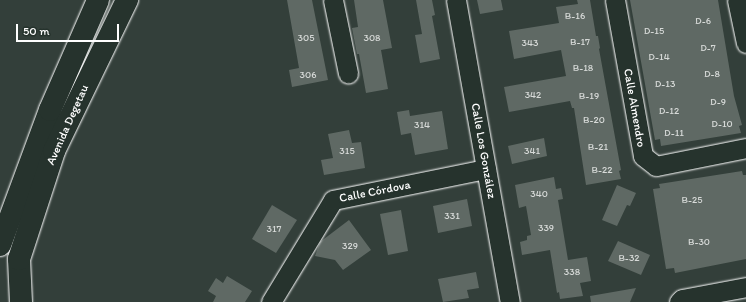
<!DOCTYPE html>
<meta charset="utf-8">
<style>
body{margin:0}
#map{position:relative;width:746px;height:302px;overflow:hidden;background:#333f3a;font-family:Itim,sans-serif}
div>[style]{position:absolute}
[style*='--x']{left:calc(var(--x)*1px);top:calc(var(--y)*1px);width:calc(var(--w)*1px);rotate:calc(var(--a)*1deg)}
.building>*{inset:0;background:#5f6964}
.roads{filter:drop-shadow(0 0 1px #fff) drop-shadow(0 0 1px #fff)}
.minor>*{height:19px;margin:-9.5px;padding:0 9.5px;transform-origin:9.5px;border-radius:9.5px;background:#26332d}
.major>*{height:22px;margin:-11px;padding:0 11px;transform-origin:11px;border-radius:11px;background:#26332d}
span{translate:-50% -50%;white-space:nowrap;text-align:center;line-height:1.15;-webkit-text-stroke:4px #26332d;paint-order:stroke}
.number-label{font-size:10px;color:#d7dad8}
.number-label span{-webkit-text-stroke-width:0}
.street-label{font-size:12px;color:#fff}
.scale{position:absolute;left:16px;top:24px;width:103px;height:18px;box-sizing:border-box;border:2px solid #fff;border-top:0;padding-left:5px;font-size:12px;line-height:14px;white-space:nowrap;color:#fff;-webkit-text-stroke:3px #26332d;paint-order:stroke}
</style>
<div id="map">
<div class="building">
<i style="clip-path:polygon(287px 0,312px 0,328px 80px,292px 87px,289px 70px,299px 68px)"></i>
<i style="clip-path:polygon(354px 0,383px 0,392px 48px,381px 50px,388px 89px,366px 93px,359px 54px,357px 54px,352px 28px,358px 27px)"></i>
<i style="clip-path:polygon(416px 0,432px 0,435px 15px,432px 16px,440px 59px,420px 63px,415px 35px,422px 34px)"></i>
<i style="clip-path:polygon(477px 0,501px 0,503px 10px,480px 14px)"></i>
<i style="clip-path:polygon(577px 0,590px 0,596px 36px,598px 36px,600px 48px,599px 49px,621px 170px,619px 171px,621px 179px,586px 185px,574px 108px,572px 108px,570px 101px,509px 112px,504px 87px,566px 76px,561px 50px,514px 59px,509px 31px,559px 23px,556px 7px,578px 4px)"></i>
<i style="clip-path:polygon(630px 0,718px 0,734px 96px,742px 125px,739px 126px,741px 133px,661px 146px,660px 139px,655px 140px)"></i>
<i style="clip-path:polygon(409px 110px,410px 116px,442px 111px,448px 149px,415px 155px,411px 133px,401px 135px,397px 112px)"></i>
<i style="clip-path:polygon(349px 130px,352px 143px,361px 142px,365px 168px,324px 175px,321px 160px,333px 158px,328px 134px)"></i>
<i style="clip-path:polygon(544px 138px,547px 156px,512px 164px,508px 146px)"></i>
<i style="clip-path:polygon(742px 171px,743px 175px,746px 175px,746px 259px,675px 273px,674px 268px,666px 269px,653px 189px,660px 188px,659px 184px)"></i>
<i style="clip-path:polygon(554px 177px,556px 189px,561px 188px,563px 199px,558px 200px,568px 260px,587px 257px,591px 281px,580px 283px,583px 296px,560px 299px,559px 292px,557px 293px,550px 250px,522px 255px,520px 242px,527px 240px,527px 236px,531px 235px,526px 206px,519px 208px,515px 185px)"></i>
<i style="clip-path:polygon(617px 185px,636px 193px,630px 206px,627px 205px,617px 226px,602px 220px)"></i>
<i style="clip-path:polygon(467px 199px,472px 226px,438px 233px,433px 206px)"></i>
<i style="clip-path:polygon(272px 205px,297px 220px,276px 253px,252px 239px)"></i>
<i style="clip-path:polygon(401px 210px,408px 251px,388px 255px,380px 214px)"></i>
<i style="clip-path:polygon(349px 220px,371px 250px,343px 270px,335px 260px,315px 256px,320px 242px)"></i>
<i style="clip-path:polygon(618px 241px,650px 255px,641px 275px,608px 261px)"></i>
<i style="clip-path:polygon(476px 272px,479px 288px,467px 290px,469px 298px,443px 302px,438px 279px)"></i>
<i style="clip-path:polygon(227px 276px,252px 291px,245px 302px,213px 302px,216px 296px,208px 291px,216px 278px,223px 283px)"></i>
<i style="clip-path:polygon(636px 288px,630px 302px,591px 302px,590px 296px)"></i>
</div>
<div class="roads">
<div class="minor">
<i style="--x:333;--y:0;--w:75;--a:78.4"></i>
<i style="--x:456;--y:0;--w:307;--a:79.9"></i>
<i style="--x:615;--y:0;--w:158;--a:79.8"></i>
<i style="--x:643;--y:156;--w:16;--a:38"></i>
<i style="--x:656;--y:166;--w:92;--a:-11.3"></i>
<i style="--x:737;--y:0;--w:44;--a:78.2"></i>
<i style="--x:271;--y:302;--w:119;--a:-58.7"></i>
<i style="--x:333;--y:200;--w:156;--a:-11.5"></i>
<i style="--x:679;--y:302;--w:4;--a:-45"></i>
<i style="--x:682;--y:299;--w:65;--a:-10.6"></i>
</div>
<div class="major">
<i style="--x:0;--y:245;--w:144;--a:-69.7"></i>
<i style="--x:50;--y:110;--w:120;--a:-66.4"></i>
<i style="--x:21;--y:302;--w:43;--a:-92.7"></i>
<i style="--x:19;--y:259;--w:114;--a:-72"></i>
<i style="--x:54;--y:151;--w:168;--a:-64.2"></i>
</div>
</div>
<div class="number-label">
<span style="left:575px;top:16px">B-16</span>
<span style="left:703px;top:21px">D-6</span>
<span style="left:654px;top:31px">D-15</span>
<span style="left:306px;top:38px">305</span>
<span style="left:372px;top:38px">308</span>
<span style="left:580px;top:42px">B-17</span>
<span style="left:530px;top:43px">343</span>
<span style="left:708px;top:48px">D-7</span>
<span style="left:659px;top:57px">D-14</span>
<span style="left:583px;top:68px">B-18</span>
<span style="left:712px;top:74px">D-8</span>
<span style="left:308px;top:75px">306</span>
<span style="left:665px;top:84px">D-13</span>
<span style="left:533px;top:95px">342</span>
<span style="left:589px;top:96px">B-19</span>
<span style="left:718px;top:102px">D-9</span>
<span style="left:669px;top:111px">D-12</span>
<span style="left:594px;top:120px">B-20</span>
<span style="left:722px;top:124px">D-10</span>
<span style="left:422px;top:125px">314</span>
<span style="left:674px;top:133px">D-11</span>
<span style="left:598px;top:147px">B-21</span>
<span style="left:347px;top:151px">315</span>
<span style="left:532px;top:151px">341</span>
<span style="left:602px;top:170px">B-22</span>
<span style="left:539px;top:194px">340</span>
<span style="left:692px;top:200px">B-25</span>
<span style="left:452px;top:216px">331</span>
<span style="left:546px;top:228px">339</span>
<span style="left:274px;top:229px">317</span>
<span style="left:699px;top:242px">B-30</span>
<span style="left:350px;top:246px">329</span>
<span style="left:629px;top:258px">B-32</span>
<span style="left:572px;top:272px">338</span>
</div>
<div class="street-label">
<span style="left:634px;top:108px;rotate:80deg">Calle Almendro</span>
<span style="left:68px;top:125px;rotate:-66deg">Avenida Degetau</span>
<span style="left:483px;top:151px;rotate:80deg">Calle Los González</span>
<span style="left:375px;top:192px;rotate:-11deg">Calle Córdova</span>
</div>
<div class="scale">50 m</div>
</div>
